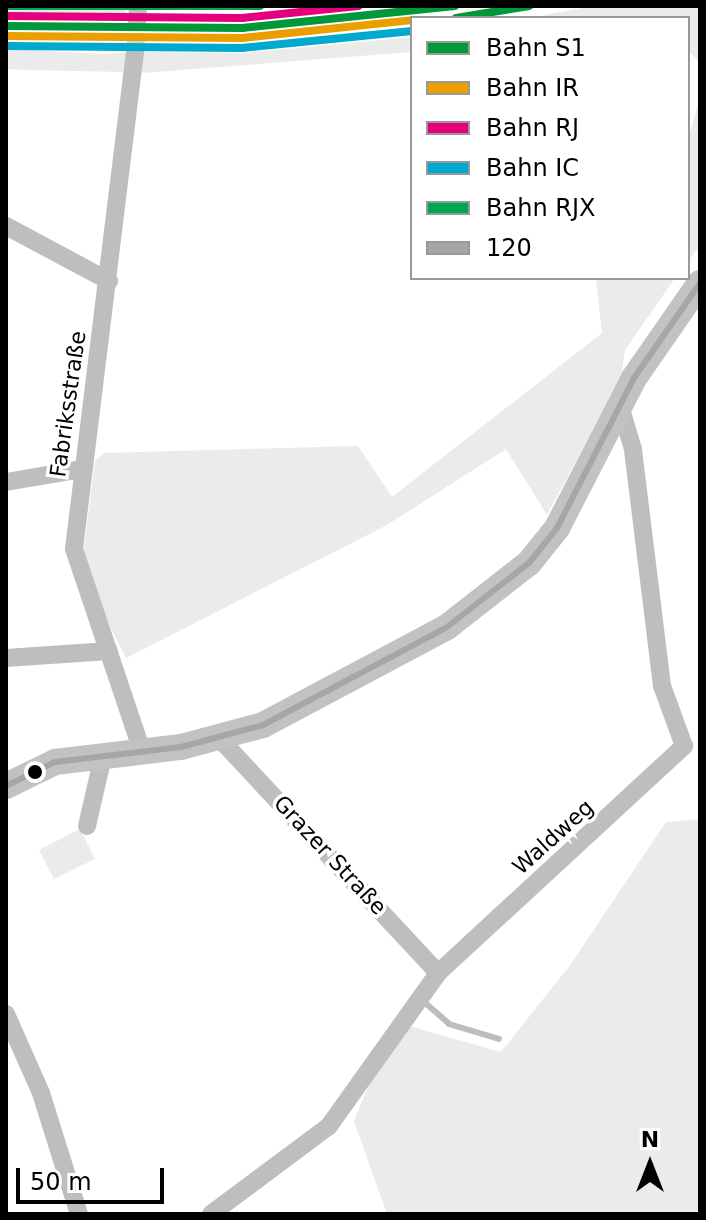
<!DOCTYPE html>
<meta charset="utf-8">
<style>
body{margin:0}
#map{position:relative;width:706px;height:1220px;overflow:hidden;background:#fff;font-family:"DejaVu Sans",sans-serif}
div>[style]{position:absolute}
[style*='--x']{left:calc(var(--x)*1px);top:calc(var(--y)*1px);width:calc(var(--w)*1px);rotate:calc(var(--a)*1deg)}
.green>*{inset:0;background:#ebebeb}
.stream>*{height:6px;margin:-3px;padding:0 3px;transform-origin:3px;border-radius:3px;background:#bdbdbd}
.minor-tunnel>*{height:18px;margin-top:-9px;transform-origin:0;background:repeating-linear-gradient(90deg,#d9d9d9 0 18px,transparent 0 27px)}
.minor>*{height:18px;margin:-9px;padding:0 9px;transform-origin:9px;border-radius:9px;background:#bebebe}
.secondary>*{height:26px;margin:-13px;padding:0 13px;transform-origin:13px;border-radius:13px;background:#c2c2c2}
.bus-1>*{height:6px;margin:-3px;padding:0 3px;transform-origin:3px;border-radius:3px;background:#a6a6a6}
.rail-1>*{height:8px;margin:-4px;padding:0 4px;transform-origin:4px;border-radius:4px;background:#00983a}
.rail-2>*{height:8px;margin:-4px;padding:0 4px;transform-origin:4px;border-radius:4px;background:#eb9e00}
.rail-3>*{height:8px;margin:-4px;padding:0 4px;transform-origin:4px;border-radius:4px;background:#e5007d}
.rail-4>*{height:8px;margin:-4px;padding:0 4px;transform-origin:4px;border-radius:4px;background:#00a9ce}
.rail-5>*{height:8px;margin:-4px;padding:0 4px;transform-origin:4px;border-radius:4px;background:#00a651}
.dots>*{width:22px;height:22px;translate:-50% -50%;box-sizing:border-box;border:4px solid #fff;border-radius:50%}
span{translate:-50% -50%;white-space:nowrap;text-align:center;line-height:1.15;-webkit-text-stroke:7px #fff;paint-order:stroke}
.street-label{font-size:22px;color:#000}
.frame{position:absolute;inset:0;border:8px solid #000;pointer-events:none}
.legend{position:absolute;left:410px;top:16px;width:280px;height:264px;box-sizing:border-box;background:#fff;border:2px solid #999;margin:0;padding:10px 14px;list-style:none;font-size:24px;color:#000}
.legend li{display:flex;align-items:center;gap:16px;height:40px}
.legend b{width:40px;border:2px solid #999}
.north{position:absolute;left:610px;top:1124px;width:80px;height:80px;-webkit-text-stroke:6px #fff;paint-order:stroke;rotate:0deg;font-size:22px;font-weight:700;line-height:32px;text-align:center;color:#000}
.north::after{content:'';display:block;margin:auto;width:28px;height:36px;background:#000;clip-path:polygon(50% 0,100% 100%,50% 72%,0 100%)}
.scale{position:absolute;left:16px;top:1168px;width:148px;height:36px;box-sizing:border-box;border:4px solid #000;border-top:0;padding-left:10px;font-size:24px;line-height:28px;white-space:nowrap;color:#000;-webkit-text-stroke:6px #fff;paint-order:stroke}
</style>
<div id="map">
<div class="green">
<i style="clip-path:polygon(6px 6px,122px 6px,132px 21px,6px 13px)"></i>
<i style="clip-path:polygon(592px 6px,700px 6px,700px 63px,688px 50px,688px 18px,530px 18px)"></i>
<i style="clip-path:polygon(412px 37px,412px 52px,142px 73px,141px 52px,244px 53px)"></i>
<i style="clip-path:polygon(6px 49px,106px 54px,130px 52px,124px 72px,26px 70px,6px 69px)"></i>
<i style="clip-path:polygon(700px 97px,700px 246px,688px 261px,688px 140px)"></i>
<i style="clip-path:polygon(596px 278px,675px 278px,625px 350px,621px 378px,547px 515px,506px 449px,387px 525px,126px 658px,81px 569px,95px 461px,104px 453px,358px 446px,392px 497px,602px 333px)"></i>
<i style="clip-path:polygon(700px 819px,700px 1214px,387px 1214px,354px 1121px,395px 1022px,501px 1052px,571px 964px,666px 822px)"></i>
<i style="clip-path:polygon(80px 829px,95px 859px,54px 879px,39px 850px)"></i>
</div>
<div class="stream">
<i style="--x:423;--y:1001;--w:35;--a:41"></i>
<i style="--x:449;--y:1024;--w:52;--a:16.7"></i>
</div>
<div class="minor-tunnel">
<i style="--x:135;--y:52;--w:31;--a:-86"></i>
</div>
<div class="minor">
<i style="--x:137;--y:21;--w:15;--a:-86"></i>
<i style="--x:135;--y:52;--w:501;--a:97"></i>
<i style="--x:74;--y:549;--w:213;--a:71.4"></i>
<i style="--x:6;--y:226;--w:117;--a:28.1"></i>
<i style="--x:6;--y:482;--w:78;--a:-9.6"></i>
<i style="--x:6;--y:658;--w:103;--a:-3.9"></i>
<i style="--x:220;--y:739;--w:320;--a:47"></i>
<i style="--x:87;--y:826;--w:72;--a:-77.1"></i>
<i style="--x:6;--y:1014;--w:86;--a:66.1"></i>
<i style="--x:41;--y:1093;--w:127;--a:72.6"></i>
<i style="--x:211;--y:1214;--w:147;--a:-36.7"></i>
<i style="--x:329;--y:1126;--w:188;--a:-54.5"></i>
<i style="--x:438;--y:973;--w:335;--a:-42.7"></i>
<i style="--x:684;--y:746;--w:64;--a:-110.1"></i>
<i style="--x:662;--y:686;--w:239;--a:-97"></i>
<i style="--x:633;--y:449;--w:48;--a:-106.9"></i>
</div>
<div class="secondary">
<i style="--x:6;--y:786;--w:55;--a:-26.1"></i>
<i style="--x:55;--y:762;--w:127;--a:-6.8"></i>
<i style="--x:181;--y:747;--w:85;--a:-15"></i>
<i style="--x:263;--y:725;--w:208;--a:-28"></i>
<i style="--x:447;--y:627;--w:104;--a:-38"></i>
<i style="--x:529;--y:563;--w:45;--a:-51.3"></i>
<i style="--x:557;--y:528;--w:169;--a:-62.8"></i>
<i style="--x:634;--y:378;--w:116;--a:-55.2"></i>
</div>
<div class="bus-1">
<i style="--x:6;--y:786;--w:55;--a:-26.1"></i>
<i style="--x:55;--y:762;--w:127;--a:-6.8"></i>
<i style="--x:181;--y:747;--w:85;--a:-15"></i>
<i style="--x:263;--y:725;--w:208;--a:-28"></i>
<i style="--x:447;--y:627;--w:104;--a:-38"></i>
<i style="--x:529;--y:563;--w:45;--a:-51.3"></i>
<i style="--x:557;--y:528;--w:169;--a:-62.8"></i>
<i style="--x:634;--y:378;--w:116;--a:-55.2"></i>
</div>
<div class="rail-1">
<i style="--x:456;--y:18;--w:74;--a:-9.3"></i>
<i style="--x:6;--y:26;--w:236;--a:0.5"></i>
<i style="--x:242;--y:28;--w:214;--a:-5.9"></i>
</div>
<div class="rail-2">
<i style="--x:6;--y:36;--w:236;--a:0.5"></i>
<i style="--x:242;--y:38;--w:171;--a:-6"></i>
</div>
<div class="rail-3">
<i style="--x:6;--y:16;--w:236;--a:0.5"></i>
<i style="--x:242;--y:18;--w:117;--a:-5.9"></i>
</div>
<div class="rail-4">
<i style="--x:6;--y:46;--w:236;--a:0.5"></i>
<i style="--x:242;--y:48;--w:171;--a:-5.7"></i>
</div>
<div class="rail-5">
<i style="--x:6;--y:6;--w:254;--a:0"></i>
</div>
<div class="dots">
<i style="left:35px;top:772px;background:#000"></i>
</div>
<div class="street-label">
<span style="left:68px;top:404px;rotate:-82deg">Fabriksstraße</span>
<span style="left:553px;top:837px;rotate:-42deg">Waldweg</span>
<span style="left:330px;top:855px;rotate:47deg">Grazer Straße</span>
</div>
<div class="frame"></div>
<ul class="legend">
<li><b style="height:10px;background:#00983a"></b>Bahn S1</li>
<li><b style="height:10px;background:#eb9e00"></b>Bahn IR</li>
<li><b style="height:10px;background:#e5007d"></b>Bahn RJ</li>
<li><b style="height:10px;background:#00a9ce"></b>Bahn IC</li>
<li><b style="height:10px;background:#00a651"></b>Bahn RJX</li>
<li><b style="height:10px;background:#a6a6a6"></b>120</li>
</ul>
<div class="north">N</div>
<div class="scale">50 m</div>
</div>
